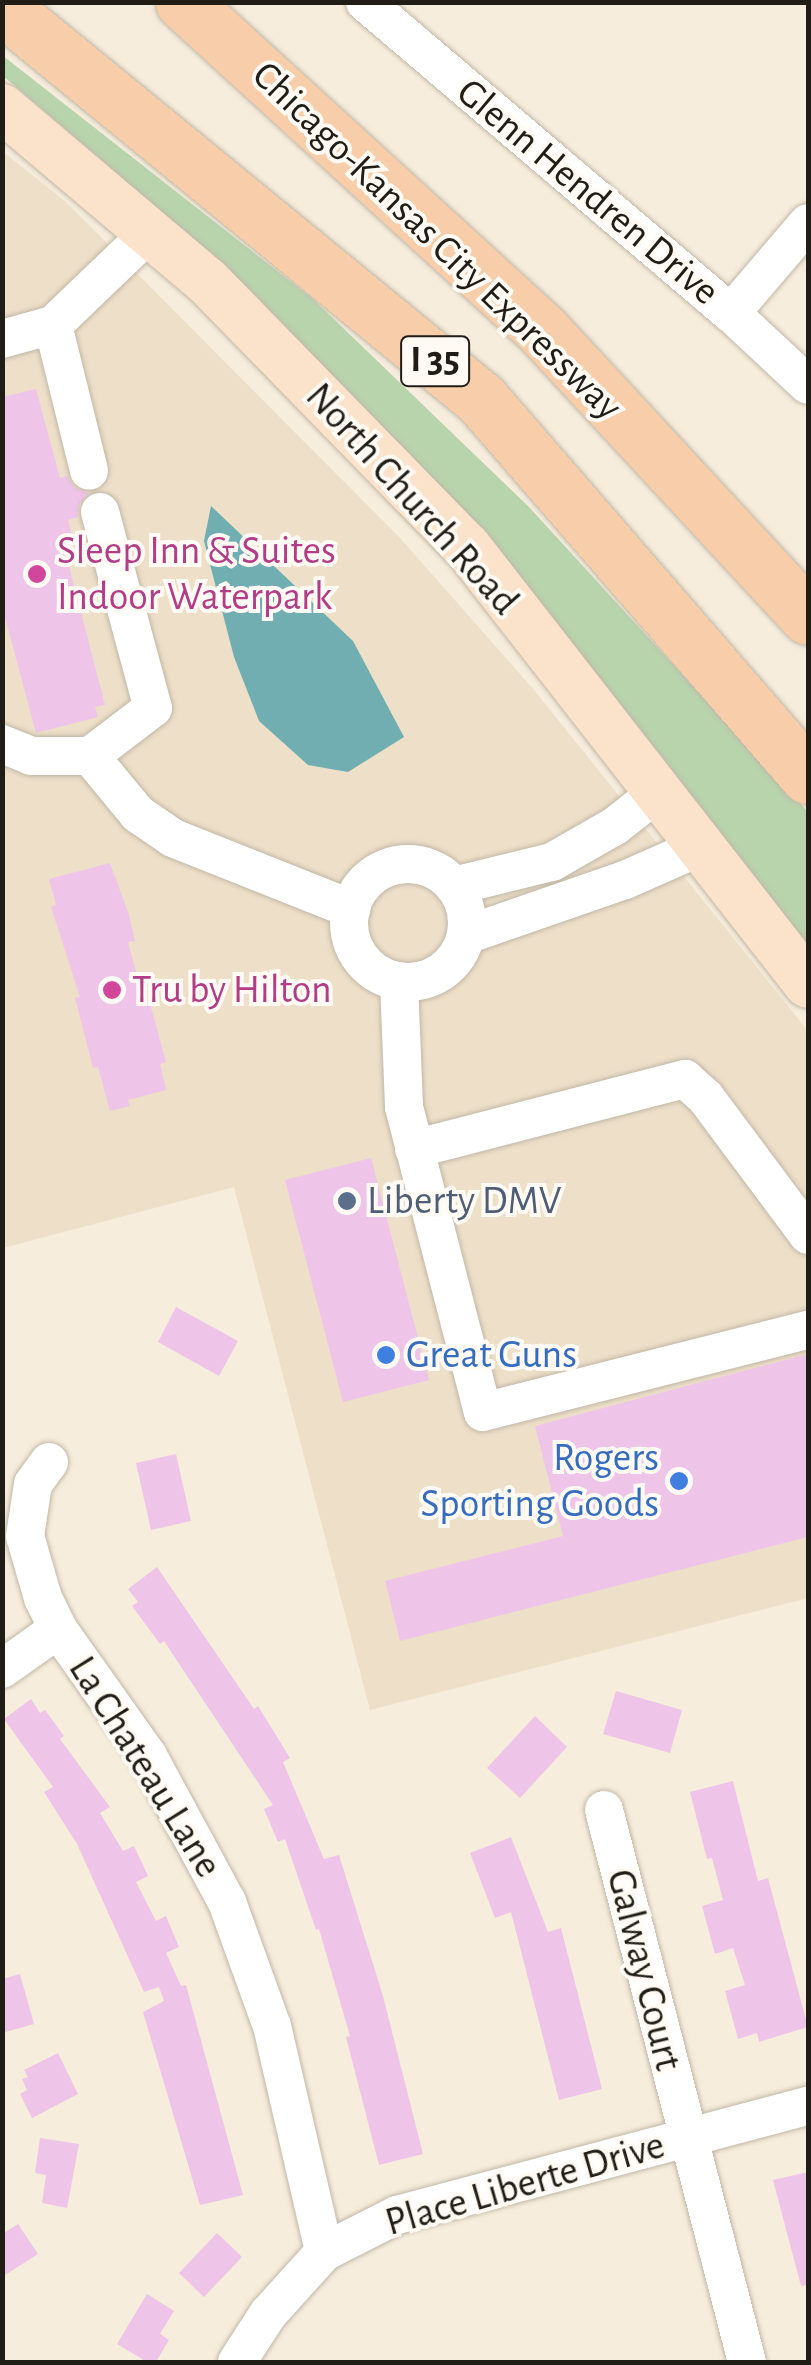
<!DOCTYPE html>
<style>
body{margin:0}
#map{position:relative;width:811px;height:2365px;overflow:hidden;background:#f7eddc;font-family:"Alegreya Sans",sans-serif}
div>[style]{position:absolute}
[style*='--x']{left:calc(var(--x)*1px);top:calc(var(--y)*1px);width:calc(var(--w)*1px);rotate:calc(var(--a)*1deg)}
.built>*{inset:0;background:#eddfc8}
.green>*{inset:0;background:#b8d4ad}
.water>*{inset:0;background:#70aeb1}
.building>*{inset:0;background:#eec5e8}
.roads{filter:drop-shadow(0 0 2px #c1b7a7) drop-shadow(0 0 2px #c1b7a7)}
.minor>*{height:38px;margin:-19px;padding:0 19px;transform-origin:19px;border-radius:19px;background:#fff}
.minor>.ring{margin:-19px;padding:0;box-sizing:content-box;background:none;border:38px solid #fff;border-radius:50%}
.major>*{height:48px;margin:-24px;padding:0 24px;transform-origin:24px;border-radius:24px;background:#fae2cb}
.highway>*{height:55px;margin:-27.5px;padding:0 27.5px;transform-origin:27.5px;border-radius:27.5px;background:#f7cea9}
.dots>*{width:28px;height:28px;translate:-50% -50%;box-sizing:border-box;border:5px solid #fffbf4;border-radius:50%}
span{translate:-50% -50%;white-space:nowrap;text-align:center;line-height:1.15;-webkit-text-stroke:8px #fffbf4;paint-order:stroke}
.shield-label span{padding:2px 8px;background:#fffbf4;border:2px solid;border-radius:8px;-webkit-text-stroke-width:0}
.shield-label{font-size:38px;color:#201d17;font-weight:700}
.street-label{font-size:40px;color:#201d17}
.hotel-label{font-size:40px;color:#b23c85}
.left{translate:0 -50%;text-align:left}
.service-label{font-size:40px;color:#4e5e75}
.shop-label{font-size:40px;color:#366cbe}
.right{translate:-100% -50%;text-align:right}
.frame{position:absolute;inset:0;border:5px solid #201d17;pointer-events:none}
</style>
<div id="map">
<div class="built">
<i style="clip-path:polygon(2px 151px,66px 202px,400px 538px,534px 690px,808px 1031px,808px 1598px,370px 1710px,234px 1187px,3px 1248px)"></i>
</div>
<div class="green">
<i style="clip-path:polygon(2px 55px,313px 299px,529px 507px,808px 812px,808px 953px,297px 345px,105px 163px,3px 76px)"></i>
</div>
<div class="water">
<i style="clip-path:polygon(211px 506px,353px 641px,404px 737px,348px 772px,308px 765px,259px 721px,234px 657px,204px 541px)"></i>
</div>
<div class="building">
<i style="clip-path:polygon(36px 389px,60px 478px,67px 476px,74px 487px,89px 493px,79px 505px,78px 517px,68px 520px,73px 540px,63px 543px,105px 705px,95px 707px,98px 717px,36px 733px,2px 606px,2px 397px)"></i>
<i style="clip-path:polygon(110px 863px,129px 915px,135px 941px,128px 942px,139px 983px,144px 982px,166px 1062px,160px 1064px,166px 1090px,128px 1100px,130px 1106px,110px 1111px,98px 1067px,93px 1068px,75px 998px,80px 997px,51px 907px,56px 905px,49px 879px)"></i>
<i style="clip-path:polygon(371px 1158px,429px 1380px,343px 1402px,285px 1180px)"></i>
<i style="clip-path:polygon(176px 1307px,238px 1341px,219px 1376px,158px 1342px)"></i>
<i style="clip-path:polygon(808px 1354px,808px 1537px,400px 1641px,385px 1581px,563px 1536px,535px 1426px)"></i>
<i style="clip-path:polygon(176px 1454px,191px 1521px,151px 1530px,136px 1463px)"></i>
<i style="clip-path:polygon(157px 1567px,254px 1709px,258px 1706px,290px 1758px,283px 1762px,324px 1859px,339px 1855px,383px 1996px,423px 2154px,379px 2165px,346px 2037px,350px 2036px,319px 1929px,316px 1930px,285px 1839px,278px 1842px,264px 1809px,273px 1805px,164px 1641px,160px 1644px,132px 1606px,138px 1602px,128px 1589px)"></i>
<i style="clip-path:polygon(616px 1691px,682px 1710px,670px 1753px,603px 1734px)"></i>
<i style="clip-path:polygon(31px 1699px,40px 1713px,45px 1710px,64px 1736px,60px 1739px,110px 1807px,100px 1813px,123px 1851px,134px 1846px,148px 1876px,136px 1882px,156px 1921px,166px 1916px,179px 1947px,166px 1953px,181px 1986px,186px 1985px,243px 2195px,200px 2205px,143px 2012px,164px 2001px,159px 1987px,144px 1992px,77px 1844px,44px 1792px,53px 1787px,4px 1719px)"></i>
<i style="clip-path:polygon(535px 1716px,567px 1747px,520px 1798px,487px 1768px)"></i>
<i style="clip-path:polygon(733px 1781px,758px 1881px,768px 1878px,808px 2027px,759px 2042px,757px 2033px,738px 2039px,725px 1991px,745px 1985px,733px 1948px,715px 1954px,702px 1906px,723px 1900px,712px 1858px,707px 1859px,690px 1792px)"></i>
<i style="clip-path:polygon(511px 1837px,548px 1932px,561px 1928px,602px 2089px,559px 2100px,511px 1912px,495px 1918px,470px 1853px)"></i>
<i style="clip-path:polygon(20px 1974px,34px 2024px,2px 2033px,2px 1979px)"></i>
<i style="clip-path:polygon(58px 2053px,78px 2094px,32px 2118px,20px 2094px,27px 2090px,22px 2079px,28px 2077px,24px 2070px)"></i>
<i style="clip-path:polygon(40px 2138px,79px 2144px,67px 2208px,42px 2203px,46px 2175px,35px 2173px)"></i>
<i style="clip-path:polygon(808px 2172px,808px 2285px,801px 2286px,773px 2180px)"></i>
<i style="clip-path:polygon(18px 2224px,38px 2254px,2px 2277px,2px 2234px)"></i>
<i style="clip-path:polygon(217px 2233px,242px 2257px,204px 2297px,179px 2273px)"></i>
<i style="clip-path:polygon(147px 2294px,174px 2311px,160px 2334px,169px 2340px,156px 2362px,147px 2362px,117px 2344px)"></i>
</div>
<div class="roads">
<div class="minor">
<i style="--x:365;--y:2;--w:480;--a:40.4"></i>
<i style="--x:731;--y:313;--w:105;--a:43.1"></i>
<i style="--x:731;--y:313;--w:118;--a:-49.5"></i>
<i style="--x:53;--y:325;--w:150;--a:76.1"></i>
<i style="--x:2;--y:339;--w:53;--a:-15.4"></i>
<i style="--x:53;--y:325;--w:132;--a:-43.8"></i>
<i style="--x:100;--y:512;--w:203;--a:74.9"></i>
<i style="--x:153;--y:708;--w:79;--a:142.7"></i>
<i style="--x:90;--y:756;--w:75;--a:50.4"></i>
<i style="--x:138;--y:814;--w:42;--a:34.4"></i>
<i style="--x:173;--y:838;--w:192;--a:21.7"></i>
<i style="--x:2;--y:744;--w:31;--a:22"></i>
<i style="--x:31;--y:756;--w:59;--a:0"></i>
<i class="ring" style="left:349px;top:864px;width:80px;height:80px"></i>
<i style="--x:454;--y:886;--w:101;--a:-13.8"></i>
<i style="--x:552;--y:862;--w:73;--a:-29.7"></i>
<i style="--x:615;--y:826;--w:53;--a:-38.2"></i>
<i style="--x:466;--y:935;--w:168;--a:-19.1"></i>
<i style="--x:625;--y:880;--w:84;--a:-23.8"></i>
<i style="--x:399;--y:982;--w:125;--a:87.7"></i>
<i style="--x:404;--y:1107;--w:315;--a:75.5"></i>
<i style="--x:483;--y:1412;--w:335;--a:-14.2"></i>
<i style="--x:414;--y:1149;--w:280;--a:-14.5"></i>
<i style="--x:685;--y:1079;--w:28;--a:42"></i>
<i style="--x:706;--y:1098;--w:171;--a:53.3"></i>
<i style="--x:49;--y:1462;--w:27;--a:126"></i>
<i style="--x:33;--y:1484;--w:53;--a:98.7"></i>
<i style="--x:25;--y:1536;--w:65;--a:73.8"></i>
<i style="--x:43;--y:1598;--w:34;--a:64"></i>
<i style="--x:58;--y:1629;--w:156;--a:54.7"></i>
<i style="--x:148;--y:1756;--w:166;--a:61.6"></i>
<i style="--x:227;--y:1902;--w:132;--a:70.1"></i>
<i style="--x:272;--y:2026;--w:232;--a:77"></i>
<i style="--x:2;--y:1669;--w:69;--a:-35.5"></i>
<i style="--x:604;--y:1810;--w:570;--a:75.48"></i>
<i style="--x:237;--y:2362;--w:57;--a:-57.1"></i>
<i style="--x:268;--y:2314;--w:84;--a:-47.9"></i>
<i style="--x:324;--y:2252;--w:82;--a:-26.9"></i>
<i style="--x:397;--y:2215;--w:425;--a:-14.9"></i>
</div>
<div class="major">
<i style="--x:2;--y:108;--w:268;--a:40.2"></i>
<i style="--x:207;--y:281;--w:372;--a:45.7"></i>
<i style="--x:467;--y:547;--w:554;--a:52.03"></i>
</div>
<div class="highway">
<i style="--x:183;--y:2;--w:489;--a:42.4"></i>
<i style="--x:544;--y:332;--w:388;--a:47.2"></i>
<i style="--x:2;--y:7;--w:619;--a:39.3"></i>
<i style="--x:481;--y:399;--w:499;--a:49.1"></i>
</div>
</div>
<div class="dots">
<i style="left:37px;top:574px;background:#d1479c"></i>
<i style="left:112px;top:990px;background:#d1479c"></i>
<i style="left:347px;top:1201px;background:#5c6f8a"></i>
<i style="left:386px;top:1355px;background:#3f7fe0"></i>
<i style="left:679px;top:1481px;background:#3f7fe0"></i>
</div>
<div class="shield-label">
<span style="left:435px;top:361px">I 35</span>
</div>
<div class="street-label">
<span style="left:588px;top:192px;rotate:40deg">Glenn Hendren Drive</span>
<span style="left:437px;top:241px;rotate:44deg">Chicago-Kansas City Expressway</span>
<span style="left:412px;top:499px;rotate:48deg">North Church Road</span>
<span style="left:145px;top:1767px;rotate:58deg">La Chateau Lane</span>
<span style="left:644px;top:1970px;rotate:76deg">Galway Court</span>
<span style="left:525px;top:2184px;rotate:-16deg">Place Liberte Drive</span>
</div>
<div class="hotel-label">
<span class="left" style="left:57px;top:574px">Sleep Inn &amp; Suites<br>Indoor Waterpark</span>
<span class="left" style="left:132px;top:990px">Tru by Hilton</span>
</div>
<div class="service-label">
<span class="left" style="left:367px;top:1201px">Liberty DMV</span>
</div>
<div class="shop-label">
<span class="left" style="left:406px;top:1355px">Great Guns</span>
<span class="right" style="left:659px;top:1481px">Rogers<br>Sporting Goods</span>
</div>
<div class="frame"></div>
</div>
